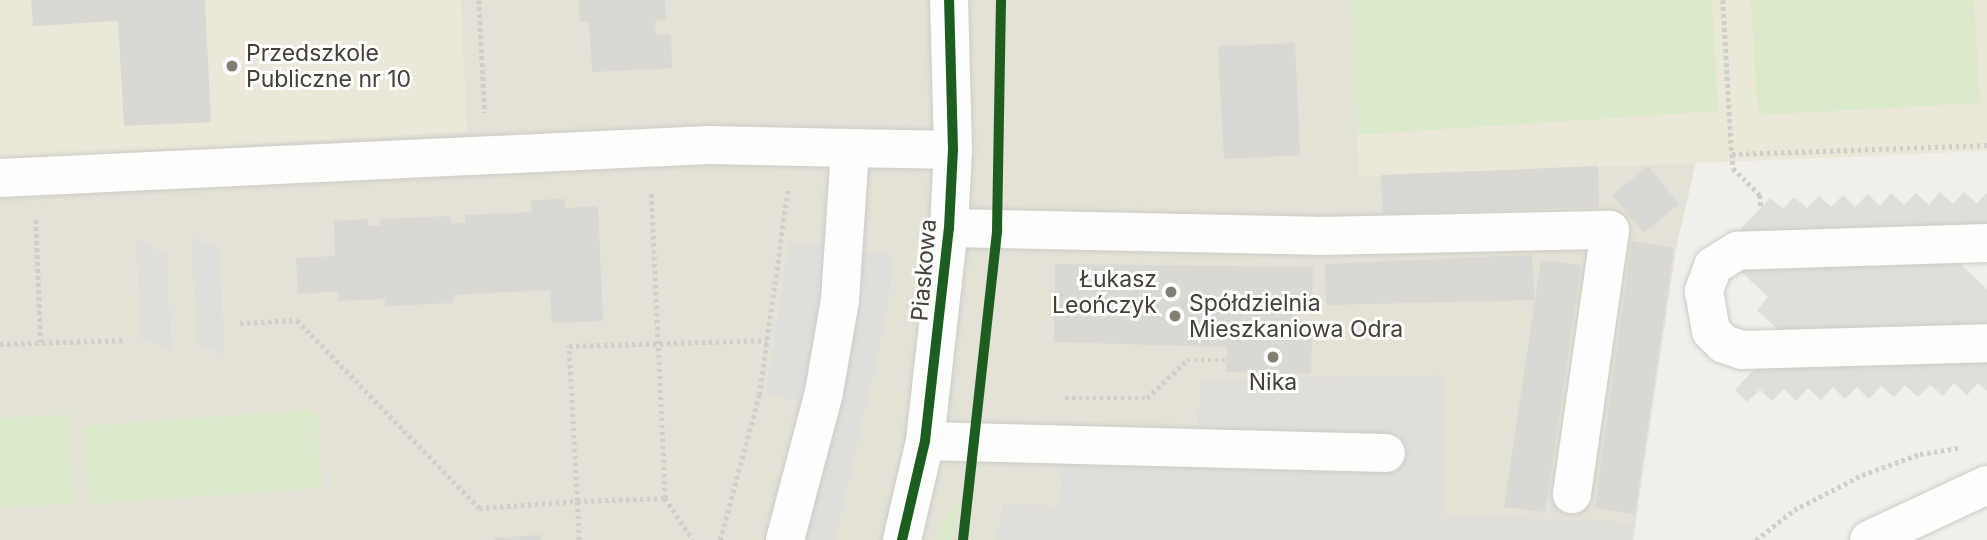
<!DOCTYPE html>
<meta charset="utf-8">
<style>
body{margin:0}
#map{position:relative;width:1987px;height:540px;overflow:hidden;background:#f0efe9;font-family:Inter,sans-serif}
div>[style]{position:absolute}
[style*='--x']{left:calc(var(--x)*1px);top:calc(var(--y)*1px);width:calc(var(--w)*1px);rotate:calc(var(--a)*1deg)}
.residential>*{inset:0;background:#e4e1d7}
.education>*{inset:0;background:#ebe7d9}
.green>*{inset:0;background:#dbeaca}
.parking>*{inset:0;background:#dfded9}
.building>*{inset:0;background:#d9d8d2}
.path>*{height:4.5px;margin-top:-2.25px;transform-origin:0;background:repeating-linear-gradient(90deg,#d0cfca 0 3.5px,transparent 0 7px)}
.roads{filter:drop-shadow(0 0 2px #cccbc5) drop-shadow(0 0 2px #cccbc5)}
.minor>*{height:38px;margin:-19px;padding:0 19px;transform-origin:19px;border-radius:19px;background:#fdfdfc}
.cycleway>*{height:10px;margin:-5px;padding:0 5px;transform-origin:5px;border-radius:5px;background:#1b5e20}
.dots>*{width:19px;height:19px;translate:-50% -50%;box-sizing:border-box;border:4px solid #fff;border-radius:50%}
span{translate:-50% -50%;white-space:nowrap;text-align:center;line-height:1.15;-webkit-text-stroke:6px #fff;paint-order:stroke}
.poi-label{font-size:23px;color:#464136}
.left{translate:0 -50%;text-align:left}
.right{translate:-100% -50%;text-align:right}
.street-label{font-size:23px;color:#464136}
</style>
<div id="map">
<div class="residential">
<i style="clip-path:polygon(0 0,1987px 0,1697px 157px,1676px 249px,1633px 540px,0 540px)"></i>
</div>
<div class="education">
<i style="clip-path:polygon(0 0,461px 0,467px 132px,0 159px)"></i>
<i style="clip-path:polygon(1350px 0,1987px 0,1987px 151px,1359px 177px)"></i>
</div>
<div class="green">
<i style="clip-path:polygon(1350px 0,1712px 0,1718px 111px,1357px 135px)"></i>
<i style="clip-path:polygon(1751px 0,1974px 0,1980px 103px,1758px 115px)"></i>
<i style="clip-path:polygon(316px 410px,322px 488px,88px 504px,83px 426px)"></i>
<i style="clip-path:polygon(71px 414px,75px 504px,0 507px,0 418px)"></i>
<i style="clip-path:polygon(958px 501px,953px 540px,939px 540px,940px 525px)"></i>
</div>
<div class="parking">
<i style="clip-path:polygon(1940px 192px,1953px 204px,1964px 192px,1977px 203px,1987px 193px,1987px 227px,1734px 236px,1770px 198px,1783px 209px,1794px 197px,1807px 208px,1819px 196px,1831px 207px,1843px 195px,1855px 207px,1868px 194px,1880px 206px,1891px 193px,1904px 205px,1916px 193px,1929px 205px)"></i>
<i style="clip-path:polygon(191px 236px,220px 250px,224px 355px,197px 344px)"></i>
<i style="clip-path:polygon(136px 238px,167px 256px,171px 351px,141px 338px)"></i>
<i style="clip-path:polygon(789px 243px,893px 255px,887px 312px,835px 540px,785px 540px,820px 405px,766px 394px)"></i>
<i style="clip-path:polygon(1955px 259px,1987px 289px,1987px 327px,1782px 333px,1757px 310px,1768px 297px,1736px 267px)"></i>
<i style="clip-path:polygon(1987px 358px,1987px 391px,1978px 383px,1967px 395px,1954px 383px,1943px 396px,1930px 385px,1918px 397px,1905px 385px,1894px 397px,1881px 386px,1869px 399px,1857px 387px,1845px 399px,1833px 387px,1821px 400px,1808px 388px,1796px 401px,1784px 389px,1772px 401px,1760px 390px,1747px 402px,1735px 390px,1758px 365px)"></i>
<i style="clip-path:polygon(1444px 375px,1444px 516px,1633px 522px,1631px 540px,997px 540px,1003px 504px,1061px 506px,1064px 444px,1196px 448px,1201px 379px)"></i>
</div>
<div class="building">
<i style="clip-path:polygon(31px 0,205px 0,211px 122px,124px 126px,118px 21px,33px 26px)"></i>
<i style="clip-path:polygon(579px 0,665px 0,666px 20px,655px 21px,656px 35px,671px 34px,672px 68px,592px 72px,589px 21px,580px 22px)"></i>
<i style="clip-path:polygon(1295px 43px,1300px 155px,1224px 159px,1218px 46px)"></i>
<i style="clip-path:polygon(1598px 166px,1599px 207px,1383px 214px,1381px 175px)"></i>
<i style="clip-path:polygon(1648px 166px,1679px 204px,1644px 233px,1612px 195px)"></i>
<i style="clip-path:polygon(565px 199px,565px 208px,598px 206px,603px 321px,552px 323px,550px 290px,453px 295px,453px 303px,385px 306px,385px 299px,338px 301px,338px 291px,298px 294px,296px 258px,335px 256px,334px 221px,368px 219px,368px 226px,381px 225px,380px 219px,451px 216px,451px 223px,465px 223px,465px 215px,532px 212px,531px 200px)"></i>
<i style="clip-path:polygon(1632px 241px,1674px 248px,1635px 514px,1595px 508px)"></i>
<i style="clip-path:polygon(1532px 255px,1535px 300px,1326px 305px,1325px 264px)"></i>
<i style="clip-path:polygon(1541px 260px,1581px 265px,1545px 512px,1504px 507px)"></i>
<i style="clip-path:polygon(1055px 264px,1313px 267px,1312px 302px,1296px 302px,1295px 330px,1312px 331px,1311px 374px,1226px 372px,1227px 347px,1054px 342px)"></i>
<i style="clip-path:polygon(541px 535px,541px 540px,493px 540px,493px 538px)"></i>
</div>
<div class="path">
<i style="--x:479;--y:0;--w:113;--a:87"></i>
<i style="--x:1723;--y:0;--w:154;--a:86.7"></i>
<i style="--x:1732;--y:154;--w:255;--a:-2"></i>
<i style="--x:1732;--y:154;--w:14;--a:86"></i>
<i style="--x:1733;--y:168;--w:38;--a:45"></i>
<i style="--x:1760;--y:195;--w:13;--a:86"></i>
<i style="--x:36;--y:220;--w:122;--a:87.7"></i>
<i style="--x:240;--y:323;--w:57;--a:-3"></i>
<i style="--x:297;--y:320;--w:262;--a:45.9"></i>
<i style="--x:479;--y:508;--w:98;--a:-4.1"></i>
<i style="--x:577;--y:501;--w:155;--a:-93"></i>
<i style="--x:569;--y:346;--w:198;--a:-1.7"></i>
<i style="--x:0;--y:344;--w:126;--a:-1.8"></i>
<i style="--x:1065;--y:398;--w:82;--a:0"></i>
<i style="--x:1147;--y:398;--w:55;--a:-43.5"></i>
<i style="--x:1187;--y:360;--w:39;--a:0"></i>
<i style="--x:665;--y:498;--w:50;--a:56.3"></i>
<i style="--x:579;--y:540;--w:39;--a:-93"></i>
<i style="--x:577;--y:501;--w:88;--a:-2"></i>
<i style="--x:665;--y:498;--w:306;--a:-92.6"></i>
<i style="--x:720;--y:540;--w:150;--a:-74.9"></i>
<i style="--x:759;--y:395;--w:208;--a:-82"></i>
<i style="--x:1756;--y:540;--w:48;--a:-38.3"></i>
<i style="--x:1794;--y:510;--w:76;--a:-27.2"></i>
<i style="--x:1862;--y:475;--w:62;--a:-19.9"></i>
<i style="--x:1920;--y:454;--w:39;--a:-9"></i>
</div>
<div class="roads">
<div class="minor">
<i style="--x:0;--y:178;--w:709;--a:-2.67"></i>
<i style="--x:708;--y:145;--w:142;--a:1.2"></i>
<i style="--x:949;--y:228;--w:367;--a:1.2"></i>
<i style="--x:1316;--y:236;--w:294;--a:-1.2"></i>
<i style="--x:1610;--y:230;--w:267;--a:98.2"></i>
<i style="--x:1987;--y:243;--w:250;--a:178.2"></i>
<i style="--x:1737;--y:251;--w:28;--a:148"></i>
<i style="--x:1713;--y:266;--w:27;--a:110"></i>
<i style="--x:1704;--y:291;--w:41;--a:80.1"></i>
<i style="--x:1711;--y:331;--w:18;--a:45"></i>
<i style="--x:1724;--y:344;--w:19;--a:18"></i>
<i style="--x:1742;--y:350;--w:245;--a:-1.6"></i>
<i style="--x:925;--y:441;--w:461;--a:1.5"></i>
<i style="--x:785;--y:540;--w:153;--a:-75.2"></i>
<i style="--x:824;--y:392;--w:93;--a:-80.1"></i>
<i style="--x:840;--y:300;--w:152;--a:-86.2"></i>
<i style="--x:850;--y:148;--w:103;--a:1.1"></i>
<i style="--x:902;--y:540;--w:102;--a:-76.9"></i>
<i style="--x:925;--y:441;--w:214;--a:-83.6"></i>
<i style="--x:949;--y:228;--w:78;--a:-87.1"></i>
<i style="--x:953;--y:150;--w:150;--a:-91.5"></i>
<i style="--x:1869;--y:540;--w:130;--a:-25"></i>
</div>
</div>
<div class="cycleway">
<i style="--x:902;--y:540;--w:102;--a:-76.9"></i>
<i style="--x:925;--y:441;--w:214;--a:-83.6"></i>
<i style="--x:949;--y:228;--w:78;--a:-87.1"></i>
<i style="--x:953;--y:150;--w:150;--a:-91.5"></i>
<i style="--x:963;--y:540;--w:312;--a:-83.7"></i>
<i style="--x:997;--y:230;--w:230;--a:-89"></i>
</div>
<div class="dots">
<i style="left:232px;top:66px;background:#827e75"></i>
<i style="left:1171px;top:292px;background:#827e75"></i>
<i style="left:1175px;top:316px;background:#827e75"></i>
<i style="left:1273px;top:357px;background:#827e75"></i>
</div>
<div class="poi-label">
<span class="left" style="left:246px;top:66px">Przedszkole<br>Publiczne nr 10</span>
<span class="right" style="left:1157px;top:292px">Łukasz<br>Leończyk</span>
<span class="left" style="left:1189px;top:316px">Spółdzielnia<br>Mieszkaniowa Odra</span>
<span style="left:1273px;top:382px">Nika</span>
</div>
<div class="street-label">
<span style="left:924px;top:270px;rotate:-85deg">Piaskowa</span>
</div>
</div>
